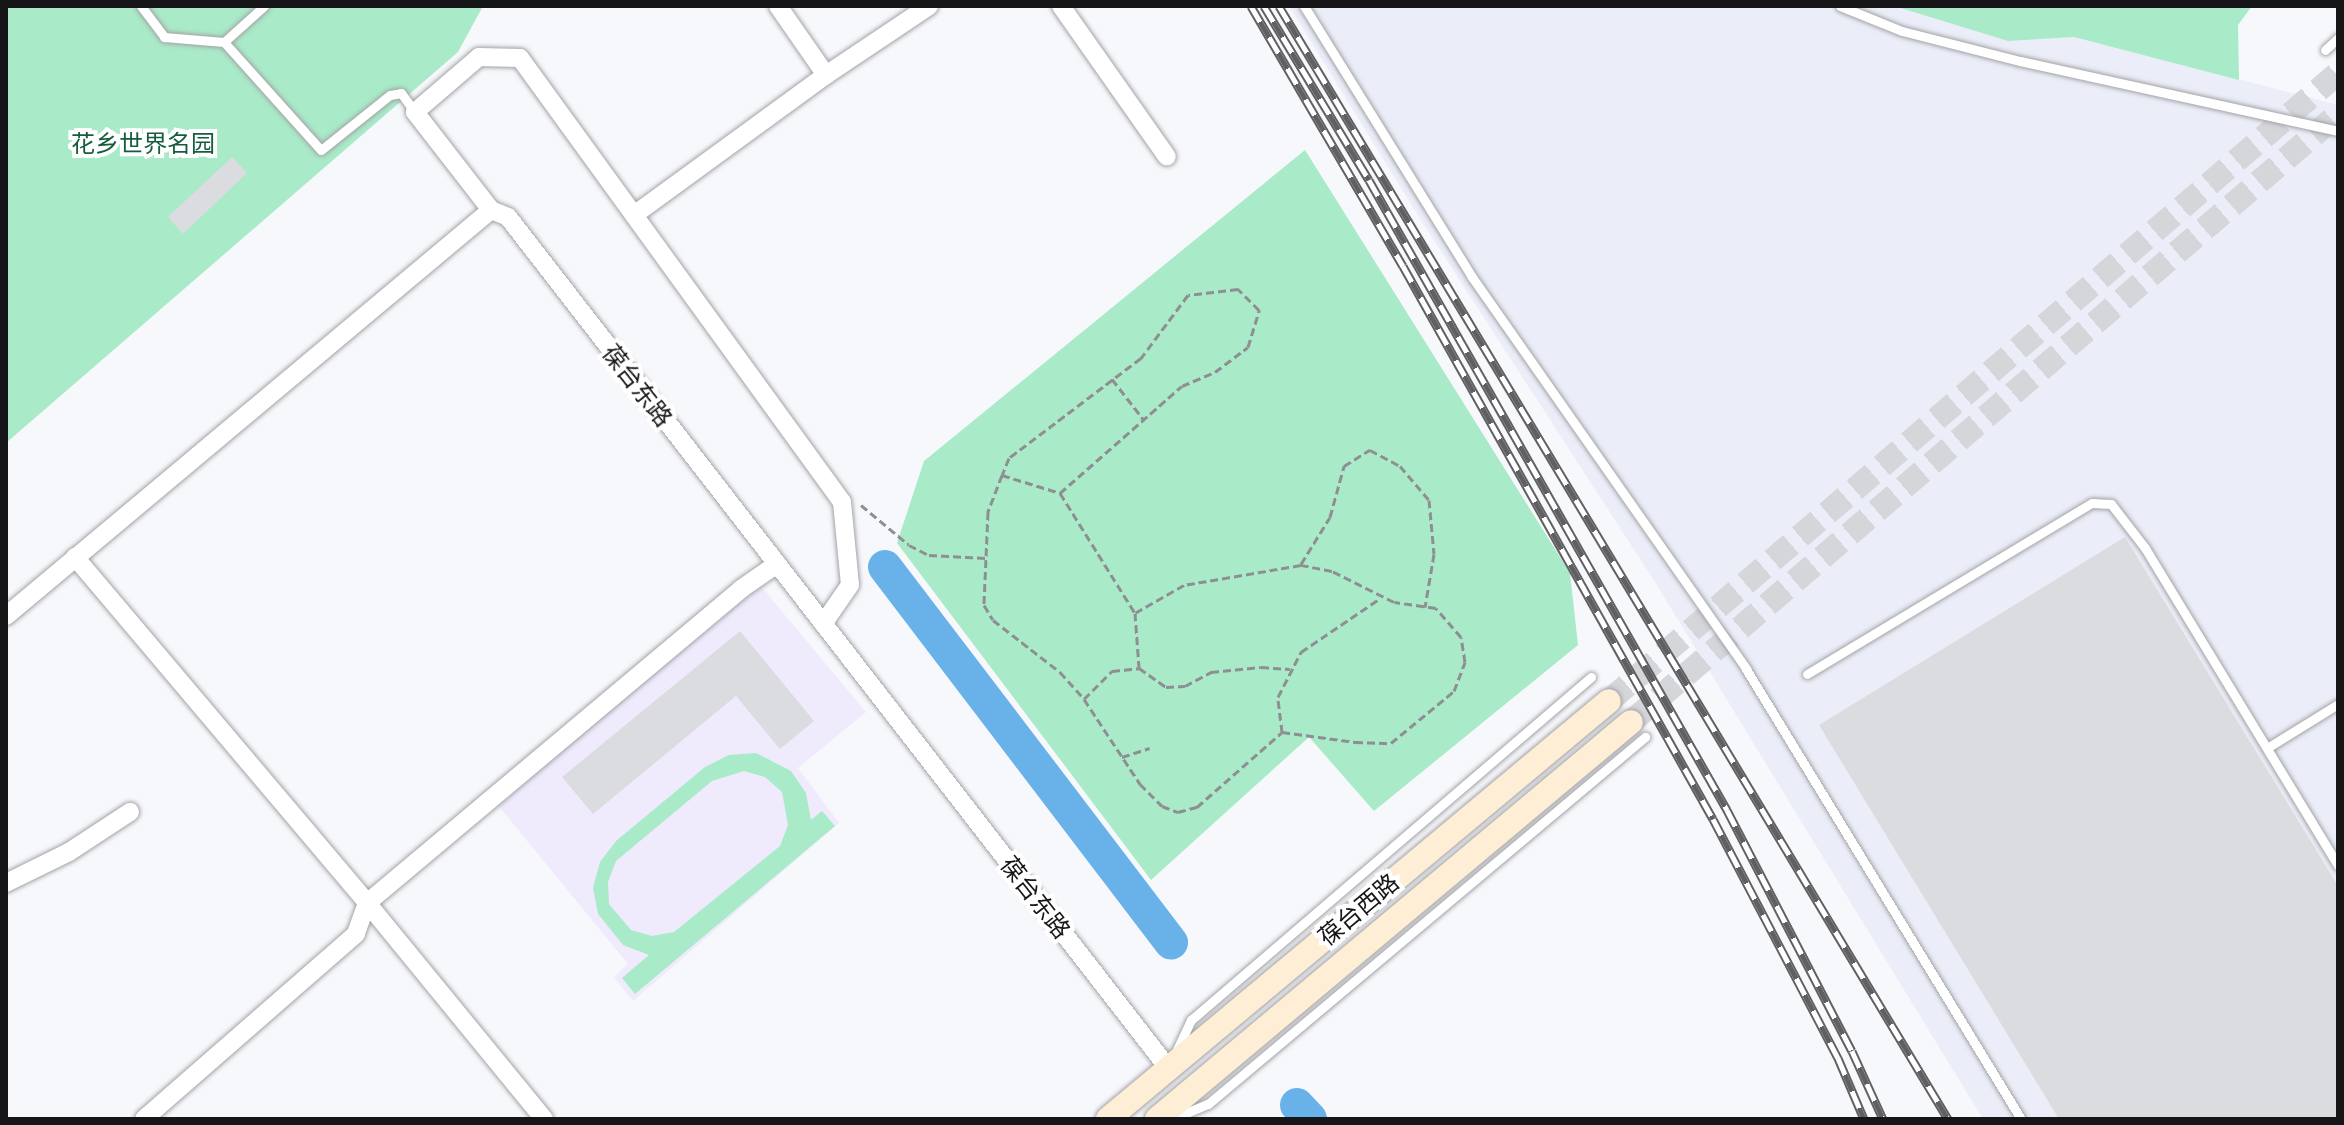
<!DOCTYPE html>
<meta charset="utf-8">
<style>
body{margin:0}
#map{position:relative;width:2344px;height:1125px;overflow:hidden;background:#f7f8fc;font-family:"Noto Sans","Noto Sans SC",sans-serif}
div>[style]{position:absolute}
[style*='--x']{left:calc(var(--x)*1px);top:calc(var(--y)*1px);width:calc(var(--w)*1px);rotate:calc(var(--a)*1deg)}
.built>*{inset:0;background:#ebedf8}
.education>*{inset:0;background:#efebfd}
.green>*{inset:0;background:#a9eac8}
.river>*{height:34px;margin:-17px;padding:0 17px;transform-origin:17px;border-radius:17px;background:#68b1e9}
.building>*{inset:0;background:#dbdcdf}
.secondary-tunnel>*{height:24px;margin-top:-12px;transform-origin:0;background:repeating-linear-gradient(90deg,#d5d6da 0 24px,transparent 0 36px)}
.path>*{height:3px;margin-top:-1.5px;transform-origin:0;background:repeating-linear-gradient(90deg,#8e8f92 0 8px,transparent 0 12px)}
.roads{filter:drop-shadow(0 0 2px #a3a4a7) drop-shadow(0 0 2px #a3a4a7)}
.lane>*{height:9px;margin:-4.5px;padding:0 4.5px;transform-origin:4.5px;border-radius:4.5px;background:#fff}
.street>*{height:18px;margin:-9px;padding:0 9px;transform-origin:9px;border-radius:9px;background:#fff}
.secondary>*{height:24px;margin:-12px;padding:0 12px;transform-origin:12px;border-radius:12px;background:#feeed5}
.rail>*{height:9px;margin-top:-4.5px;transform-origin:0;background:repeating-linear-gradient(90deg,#fff 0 18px,#606063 0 36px);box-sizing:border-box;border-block:2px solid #606063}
span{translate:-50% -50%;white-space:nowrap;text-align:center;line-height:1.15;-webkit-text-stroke:8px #fff;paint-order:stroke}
.park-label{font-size:24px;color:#165c3f}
.street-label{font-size:24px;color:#161618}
.frame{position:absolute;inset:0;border:8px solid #161618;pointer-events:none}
</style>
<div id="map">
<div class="built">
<i style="clip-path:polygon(1289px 6px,1894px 6px,2008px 41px,2074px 37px,2338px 105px,2338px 1119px,1983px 1119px,1655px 582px,1422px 222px)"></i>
</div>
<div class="education">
<i style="clip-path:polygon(760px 585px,866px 712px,798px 768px,839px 823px,633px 1001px,614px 977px,628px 964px,497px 804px)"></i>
</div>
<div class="green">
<i style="clip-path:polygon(6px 6px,483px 6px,458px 52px,6px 443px)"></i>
<i style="clip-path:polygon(1894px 6px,2252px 6px,2238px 25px,2239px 80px,2074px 37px,2008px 41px)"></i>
<i style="clip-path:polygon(1305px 150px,1570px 573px,1578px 645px,1374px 811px,1309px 737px,1151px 880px,897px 543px,924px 461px)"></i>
<i style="clip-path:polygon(evenodd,756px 753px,791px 771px,806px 793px,811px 820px,822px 811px,835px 826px,635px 994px,622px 978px,649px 955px,623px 945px,598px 914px,593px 888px,600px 862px,616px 841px,705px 767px,729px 755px,756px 753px,744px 771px,765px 777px,782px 792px,788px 825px,780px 846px,674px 932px,652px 936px,631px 930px,609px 904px,608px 882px,616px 861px,712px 781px,744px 771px)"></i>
</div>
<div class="river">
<i style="--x:885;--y:567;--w:472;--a:52.7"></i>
<i style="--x:1297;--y:1105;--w:19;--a:47"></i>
</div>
<div class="building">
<i style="clip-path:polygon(232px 157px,247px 173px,183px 234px,168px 217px)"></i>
<i style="clip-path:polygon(2125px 537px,2338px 886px,2338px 1119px,2059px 1119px,1819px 725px)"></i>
<i style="clip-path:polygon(740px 631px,814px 721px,780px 749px,736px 696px,593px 814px,562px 777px)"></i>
</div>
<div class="secondary-tunnel">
<i style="--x:1609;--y:701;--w:962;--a:-40.74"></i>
<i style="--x:1631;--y:722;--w:932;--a:-40.69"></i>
</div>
<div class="path">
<i style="--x:1112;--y:379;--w:52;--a:52"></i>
<i style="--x:1002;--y:475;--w:61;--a:17.2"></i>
<i style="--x:1060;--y:493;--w:162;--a:-41.3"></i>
<i style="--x:1182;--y:386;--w:36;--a:-23"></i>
<i style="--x:1215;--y:372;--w:41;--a:-37.1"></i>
<i style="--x:1248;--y:347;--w:39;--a:-73"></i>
<i style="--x:1259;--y:310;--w:30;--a:-135"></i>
<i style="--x:1238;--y:289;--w:50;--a:173.2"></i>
<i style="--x:1188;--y:295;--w:79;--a:126.7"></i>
<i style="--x:1141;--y:358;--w:166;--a:142.9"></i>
<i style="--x:1009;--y:458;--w:18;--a:112"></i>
<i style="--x:1002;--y:475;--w:40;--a:111"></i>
<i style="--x:988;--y:512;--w:93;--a:92.5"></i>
<i style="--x:984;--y:605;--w:17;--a:59"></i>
<i style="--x:993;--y:620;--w:85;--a:37.8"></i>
<i style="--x:1060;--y:672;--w:36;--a:48"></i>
<i style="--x:1084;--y:699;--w:102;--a:56.6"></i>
<i style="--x:1140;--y:784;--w:31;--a:45"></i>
<i style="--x:1162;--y:806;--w:17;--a:21"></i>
<i style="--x:1178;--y:812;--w:20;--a:-15"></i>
<i style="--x:1197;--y:807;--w:113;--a:-41.4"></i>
<i style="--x:1282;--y:732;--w:74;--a:7.8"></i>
<i style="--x:1355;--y:742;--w:36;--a:2"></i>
<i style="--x:1391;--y:743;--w:82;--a:-39.5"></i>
<i style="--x:1454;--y:691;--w:31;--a:-69"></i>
<i style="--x:1465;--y:662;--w:25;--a:-99"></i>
<i style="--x:1461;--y:637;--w:38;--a:-131"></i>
<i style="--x:1436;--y:608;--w:42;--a:-171.9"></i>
<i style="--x:1394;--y:602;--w:69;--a:-153.4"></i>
<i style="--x:1332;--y:571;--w:32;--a:-169"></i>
<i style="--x:1301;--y:565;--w:119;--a:170.3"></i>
<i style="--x:1184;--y:585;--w:56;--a:150.3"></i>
<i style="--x:1060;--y:493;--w:142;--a:58"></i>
<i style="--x:1135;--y:613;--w:55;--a:85.8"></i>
<i style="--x:861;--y:505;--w:62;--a:39.8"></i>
<i style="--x:909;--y:545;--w:22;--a:27"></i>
<i style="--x:929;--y:555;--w:57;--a:3"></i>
<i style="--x:1301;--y:564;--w:55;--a:-58.3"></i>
<i style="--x:1330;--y:517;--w:53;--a:-74.6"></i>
<i style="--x:1344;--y:466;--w:31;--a:-32"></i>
<i style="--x:1370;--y:450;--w:34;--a:28"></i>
<i style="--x:1400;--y:466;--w:45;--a:49.5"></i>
<i style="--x:1429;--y:500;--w:54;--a:84.7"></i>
<i style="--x:1434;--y:554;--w:54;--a:99.6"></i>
<i style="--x:1084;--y:699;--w:40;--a:-45"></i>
<i style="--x:1112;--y:671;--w:27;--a:-6"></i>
<i style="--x:1139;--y:668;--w:33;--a:35"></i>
<i style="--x:1166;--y:687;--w:19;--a:-3"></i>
<i style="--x:1185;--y:686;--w:30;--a:-28"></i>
<i style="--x:1211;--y:672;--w:50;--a:-5.7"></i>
<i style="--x:1261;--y:667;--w:29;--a:4"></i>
<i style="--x:1282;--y:732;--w:35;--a:-97"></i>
<i style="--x:1278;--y:697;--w:51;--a:-62.9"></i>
<i style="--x:1301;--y:652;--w:94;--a:-34.2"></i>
<i style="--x:1122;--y:757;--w:29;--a:-18"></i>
</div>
<div class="roads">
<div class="lane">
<i style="--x:141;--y:6;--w:39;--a:53"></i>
<i style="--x:164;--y:37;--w:60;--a:4.8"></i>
<i style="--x:224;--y:42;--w:145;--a:48.1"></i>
<i style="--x:321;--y:150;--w:88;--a:-38.6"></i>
<i style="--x:390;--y:95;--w:11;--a:-10"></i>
<i style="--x:401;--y:93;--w:24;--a:54"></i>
<i style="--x:1304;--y:6;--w:319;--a:58.2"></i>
<i style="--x:1472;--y:277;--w:478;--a:55"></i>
<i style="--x:1746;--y:669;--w:527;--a:58.57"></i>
<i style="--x:1840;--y:6;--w:67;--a:22"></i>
<i style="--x:1902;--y:31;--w:122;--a:14.3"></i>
<i style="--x:2020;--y:61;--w:326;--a:12.4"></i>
<i style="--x:224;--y:42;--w:54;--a:-42"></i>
<i style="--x:2325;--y:50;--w:18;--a:-43"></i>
<i style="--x:1807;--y:674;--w:332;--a:-31"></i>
<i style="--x:2092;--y:503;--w:19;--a:3"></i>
<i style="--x:2111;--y:504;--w:56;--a:52.3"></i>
<i style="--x:2145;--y:548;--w:372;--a:58.7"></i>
<i style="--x:2267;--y:748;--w:84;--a:-31.8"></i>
<i style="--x:1175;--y:1054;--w:38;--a:-65"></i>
<i style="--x:1191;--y:1020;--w:527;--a:-40.61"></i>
<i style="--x:1172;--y:1119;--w:39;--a:-23"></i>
<i style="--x:1208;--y:1104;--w:571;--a:-40.02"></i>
</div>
<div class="street">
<i style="--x:778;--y:6;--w:84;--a:55.2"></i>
<i style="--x:1061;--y:6;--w:184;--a:54.9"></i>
<i style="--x:491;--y:210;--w:124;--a:-127.8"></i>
<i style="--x:415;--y:112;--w:84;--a:-40.7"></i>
<i style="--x:479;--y:57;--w:41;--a:1.4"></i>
<i style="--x:520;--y:58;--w:548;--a:54.05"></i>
<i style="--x:842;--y:502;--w:83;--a:84.5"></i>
<i style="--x:850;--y:585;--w:47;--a:124.7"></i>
<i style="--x:634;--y:215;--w:238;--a:-36.1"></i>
<i style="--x:826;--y:75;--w:124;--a:-33.8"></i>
<i style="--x:75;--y:557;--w:453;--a:49.8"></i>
<i style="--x:367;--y:903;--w:33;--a:110"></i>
<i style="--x:356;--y:934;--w:281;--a:138.9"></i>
<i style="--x:6;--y:616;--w:633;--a:-39.93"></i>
<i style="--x:491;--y:210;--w:18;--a:22"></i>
<i style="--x:508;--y:217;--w:1077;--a:52.2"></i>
<i style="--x:6;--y:883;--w:70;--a:-26.2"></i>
<i style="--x:69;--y:852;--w:73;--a:-33.3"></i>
<i style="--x:544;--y:1119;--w:279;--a:-129.3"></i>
<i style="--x:367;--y:903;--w:488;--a:-40"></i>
<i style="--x:741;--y:589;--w:44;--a:-34.8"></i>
</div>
<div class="secondary">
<i style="--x:1108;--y:1119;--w:652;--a:-39.84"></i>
<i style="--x:1157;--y:1119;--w:618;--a:-39.95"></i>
</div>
</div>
<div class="rail">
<i style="--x:1251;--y:6;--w:301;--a:59.7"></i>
<i style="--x:1403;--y:266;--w:634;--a:60.73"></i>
<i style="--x:1713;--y:819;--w:270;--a:62.4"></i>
<i style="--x:1838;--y:1058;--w:66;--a:66.9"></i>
<i style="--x:1264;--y:6;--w:203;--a:58.9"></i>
<i style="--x:1369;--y:180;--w:725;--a:60.39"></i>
<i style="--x:1727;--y:810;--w:271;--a:62.6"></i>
<i style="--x:1852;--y:1051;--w:75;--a:65.5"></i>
<i style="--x:1279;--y:6;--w:1299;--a:58.99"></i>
</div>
<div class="park-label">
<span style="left:143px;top:143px">花乡世界名园</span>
</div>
<div class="street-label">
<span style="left:638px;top:385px;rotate:52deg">葆台东路</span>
<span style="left:1036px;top:897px;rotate:52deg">葆台东路</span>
<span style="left:1358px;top:909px;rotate:-40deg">葆台西路</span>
</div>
<div class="frame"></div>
</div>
